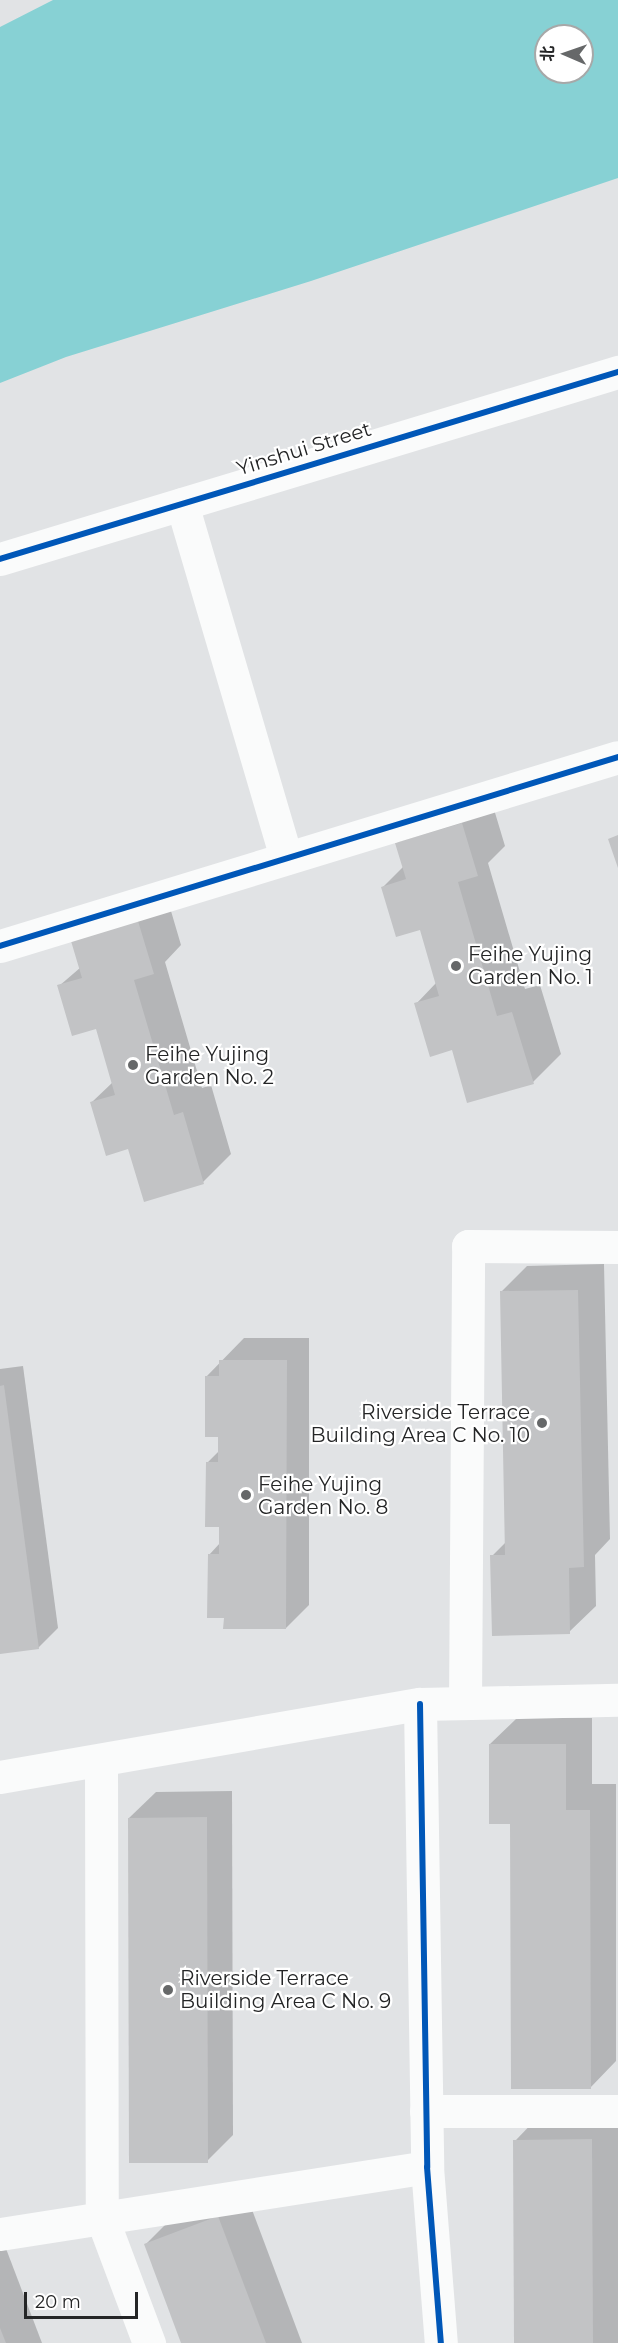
<!DOCTYPE html>
<meta charset="utf-8">
<style>
body{margin:0}
#map{position:relative;width:618px;height:2343px;overflow:hidden;background:#e1e3e5;font-family:Montserrat,"Noto Sans SC",sans-serif}
div>[style]{position:absolute}
[style*='--x']{left:calc(var(--x)*1px);top:calc(var(--y)*1px);width:calc(var(--w)*1px);rotate:calc(var(--a)*1deg)}
.water>*{inset:0;background:#87d1d4}
.shadow>*{inset:0;background:#0003}
.building>*{inset:0;background:#c2c3c5}
.minor>*{height:33px;margin:-16.5px;padding:0 16.5px;transform-origin:16.5px;border-radius:16.5px;background:#fafbfb}
.tertiary>*{height:33px;margin:-16.5px;padding:0 16.5px;transform-origin:16.5px;border-radius:16.5px;background:#fafbfb}
.cycleway>*{height:6px;margin:-3px;padding:0 3px;transform-origin:3px;border-radius:3px;background:#0057b8}
.dots>*{width:16px;height:16px;translate:-50% -50%;box-sizing:border-box;border:3px solid #fff;border-radius:50%}
span{translate:-50% -50%;white-space:nowrap;text-align:center;line-height:1.15;-webkit-text-stroke:4.5px #fff;paint-order:stroke}
.street-label{font-size:20px;color:#242526}
.poi-label{font-size:20px;color:#242526}
.left{translate:0 -50%;text-align:left}
.right{translate:-100% -50%;text-align:right}
.north{position:absolute;left:534px;top:24px;width:60px;height:60px;box-sizing:border-box;background:#fff;border:2px solid #a7a8a8;border-radius:50%;rotate:272deg;font-size:16px;font-weight:700;line-height:24px;text-align:center;color:#242526}
.north::after{content:'';display:block;margin:auto;width:21px;height:27px;background:#666869;clip-path:polygon(50% 0,100% 100%,50% 72%,0 100%)}
.scale{position:absolute;left:24px;top:2292px;width:114px;height:27px;box-sizing:border-box;border:3px solid #242526;border-top:0;padding-left:8px;font-size:18px;line-height:21px;white-space:nowrap;color:#242526;-webkit-text-stroke:4px #fff;paint-order:stroke}
</style>
<div id="map">
<div class="water">
<i style="clip-path:polygon(evenodd,53px 0,618px 0,618px 178px,311px 281px,66px 357px,0 383px,0 27px,53px 0,546px 36px,582px 36px,582px 72px,546px 72px,546px 36px)"></i>
</div>
<div class="shadow">
<i style="clip-path:polygon(490px 796px,505px 846px,488px 863px,525px 989px,540px 985px,561px 1054px,533px 1082px,416px 1004px,436px 983px,421px 928px,383px 887px,404px 866px,397px 843px,425px 815px)"></i>
<i style="clip-path:polygon(166px 894px,181px 945px,165px 962px,202px 1088px,211px 1085px,231px 1154px,203px 1182px,129px 1147px,92px 1102px,113px 1082px,97px 1027px,59px 986px)"></i>
<i style="clip-path:polygon(604px 1264px,610px 1539px,595px 1555px,596px 1606px,569px 1632px,492px 1556px,507px 1541px,501px 1292px,527px 1266px)"></i>
<i style="clip-path:polygon(244px 1338px,309px 1338px,309px 1605px,286px 1628px,225px 1616px,209px 1555px,220px 1543px,221px 1526px,207px 1463px,219px 1451px,219px 1436px,206px 1377px)"></i>
<i style="clip-path:polygon(23px 1366px,58px 1628px,38px 1648px,0 1653px,0 1369px)"></i>
<i style="clip-path:polygon(517px 1718px,592px 1718px,592px 1784px,616px 1784px,616px 2061px,590px 2088px,490px 1744px)"></i>
<i style="clip-path:polygon(232px 1791px,233px 2135px,207px 2161px,129px 1818px,156px 1792px)"></i>
<i style="clip-path:polygon(541px 2114px,618px 2114px,618px 2343px,516px 2343px,515px 2141px)"></i>
<i style="clip-path:polygon(245px 2191px,302px 2343px,183px 2343px,146px 2244px,172px 2218px)"></i>
<i style="clip-path:polygon(5px 2246px,42px 2343px,0 2343px,0 2248px)"></i>
</div>
<div class="building">
<i style="clip-path:polygon(462px 823px,478px 876px,458px 882px,497px 1016px,512px 1012px,534px 1084px,467px 1103px,452px 1050px,430px 1057px,414px 1003px,439px 996px,420px 930px,396px 937px,381px 887px,406px 879px,395px 843px)"></i>
<i style="clip-path:polygon(618px 835px,618px 868px,608px 839px)"></i>
<i style="clip-path:polygon(138px 921px,154px 974px,134px 980px,174px 1115px,183px 1112px,204px 1184px,144px 1202px,128px 1149px,106px 1156px,90px 1102px,115px 1095px,96px 1029px,72px 1036px,57px 985px,82px 978px,71px 941px)"></i>
<i style="clip-path:polygon(578px 1290px,584px 1567px,569px 1568px,570px 1634px,492px 1636px,490px 1555px,505px 1555px,500px 1291px)"></i>
<i style="clip-path:polygon(219px 1360px,287px 1360px,286px 1629px,223px 1629px,224px 1618px,207px 1618px,208px 1554px,219px 1554px,219px 1527px,205px 1527px,206px 1462px,218px 1462px,218px 1437px,205px 1437px,205px 1376px,219px 1376px)"></i>
<i style="clip-path:polygon(4px 1385px,39px 1649px,0 1654px,0 1386px)"></i>
<i style="clip-path:polygon(489px 1744px,566px 1744px,566px 1810px,590px 1810px,591px 2089px,511px 2089px,510px 1824px,489px 1824px)"></i>
<i style="clip-path:polygon(207px 1817px,208px 2163px,129px 2163px,128px 1818px)"></i>
<i style="clip-path:polygon(592px 2139px,593px 2343px,514px 2343px,513px 2140px)"></i>
<i style="clip-path:polygon(218px 2216px,266px 2343px,181px 2343px,144px 2244px)"></i>
<i style="clip-path:polygon(0 2328px,6px 2343px,0 2343px)"></i>
</div>
<div class="minor">
<i style="--x:182;--y:504;--w:369;--a:73.6"></i>
<i style="--x:0;--y:946;--w:646;--a:-17"></i>
<i style="--x:465;--y:1703;--w:457;--a:-89.6"></i>
<i style="--x:468;--y:1246;--w:150;--a:0.4"></i>
<i style="--x:420;--y:1704;--w:463;--a:89.1"></i>
<i style="--x:427;--y:2167;--w:177;--a:85.5"></i>
<i style="--x:101;--y:1760;--w:458;--a:89.9"></i>
<i style="--x:102;--y:2218;--w:134;--a:69.4"></i>
<i style="--x:0;--y:1777;--w:426;--a:-9.9"></i>
<i style="--x:420;--y:1704;--w:198;--a:-1.2"></i>
<i style="--x:426;--y:2111;--w:192;--a:0"></i>
<i style="--x:0;--y:2234;--w:432;--a:-8.9"></i>
</div>
<div class="tertiary">
<i style="--x:0;--y:559;--w:646;--a:-16.84"></i>
</div>
<div class="cycleway">
<i style="--x:0;--y:559;--w:646;--a:-16.84"></i>
<i style="--x:0;--y:946;--w:646;--a:-17"></i>
<i style="--x:420;--y:1704;--w:463;--a:89.1"></i>
<i style="--x:427;--y:2167;--w:177;--a:85.5"></i>
</div>
<div class="dots">
<i style="left:456px;top:966px;background:#666869"></i>
<i style="left:133px;top:1065px;background:#666869"></i>
<i style="left:542px;top:1423px;background:#666869"></i>
<i style="left:246px;top:1495px;background:#666869"></i>
<i style="left:168px;top:1990px;background:#666869"></i>
</div>
<div class="street-label">
<span style="left:304px;top:449px;rotate:-17deg">Yinshui Street</span>
</div>
<div class="poi-label">
<span class="left" style="left:468px;top:966px">Feihe Yujing<br>Garden No. 1</span>
<span class="left" style="left:145px;top:1066px">Feihe Yujing<br>Garden No. 2</span>
<span class="right" style="left:530px;top:1424px">Riverside Terrace<br>Building Area C No. 10</span>
<span class="left" style="left:258px;top:1496px">Feihe Yujing<br>Garden No. 8</span>
<span class="left" style="left:180px;top:1990px">Riverside Terrace<br>Building Area C No. 9</span>
</div>
<div class="north">北</div>
<div class="scale">20 m</div>
</div>
